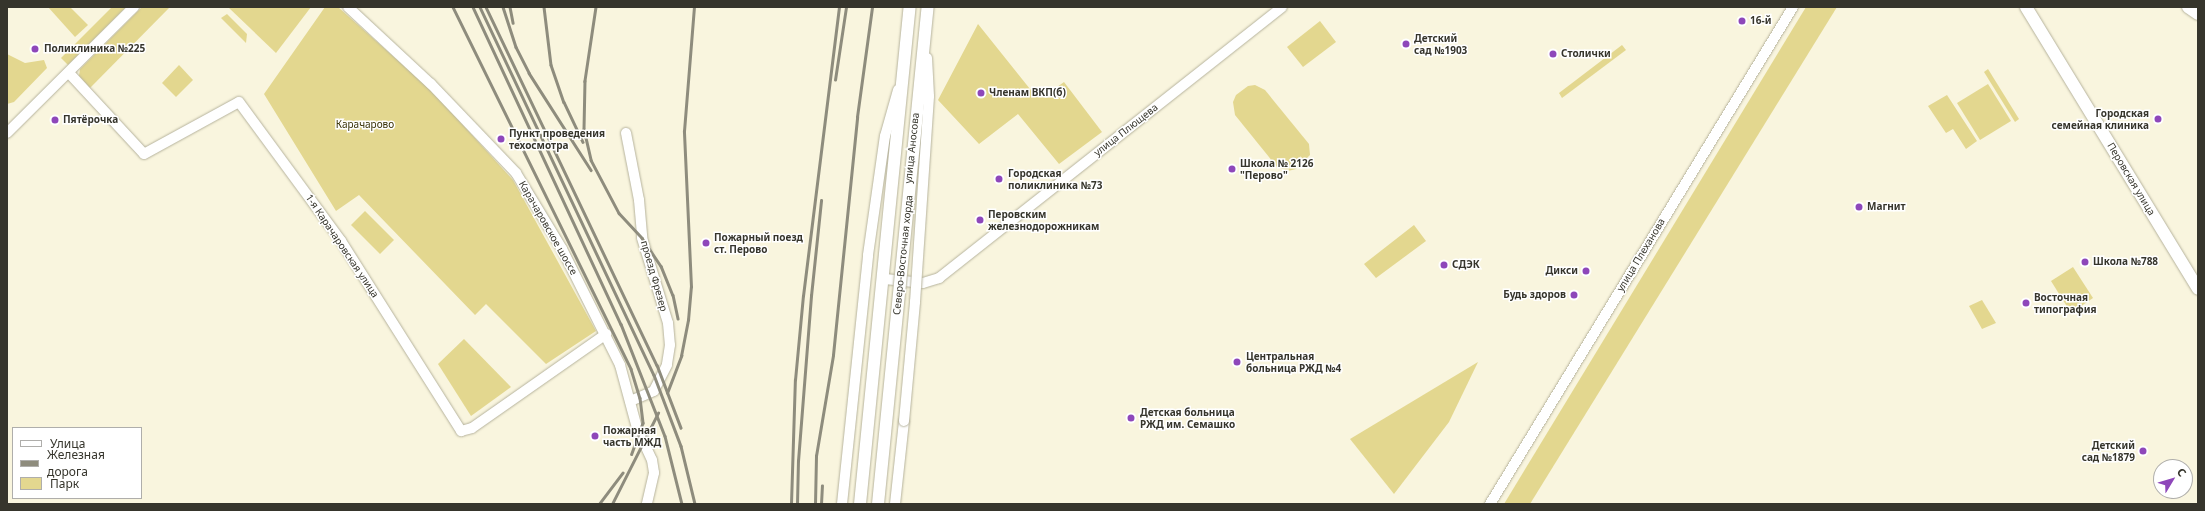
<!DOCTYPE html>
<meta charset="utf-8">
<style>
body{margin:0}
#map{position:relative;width:2205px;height:511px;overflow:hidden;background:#f9f5de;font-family:"Noto Sans",sans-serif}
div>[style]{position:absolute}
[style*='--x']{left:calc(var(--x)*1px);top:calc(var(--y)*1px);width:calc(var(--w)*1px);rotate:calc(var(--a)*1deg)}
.green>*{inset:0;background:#e3d78f}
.roads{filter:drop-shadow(0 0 1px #b6b39d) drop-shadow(0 0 1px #b6b39d)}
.minor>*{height:10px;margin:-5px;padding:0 5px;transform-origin:5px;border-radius:5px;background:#fff}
.major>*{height:12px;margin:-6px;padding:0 6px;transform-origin:6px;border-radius:6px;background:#fff}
.rail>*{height:2.5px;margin:-1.25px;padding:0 1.25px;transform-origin:1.25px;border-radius:1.25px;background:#8e8c7d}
.bridges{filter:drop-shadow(0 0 1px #b6b39d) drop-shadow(0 0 1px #b6b39d)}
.minor-bridge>*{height:10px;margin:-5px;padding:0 5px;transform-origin:5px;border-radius:5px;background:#fff}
.major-bridge>*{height:12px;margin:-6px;padding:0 6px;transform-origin:6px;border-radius:6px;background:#fff}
.dots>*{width:11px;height:11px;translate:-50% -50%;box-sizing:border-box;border:2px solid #fff;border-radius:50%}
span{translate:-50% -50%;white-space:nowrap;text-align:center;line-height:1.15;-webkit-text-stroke:3px #fff;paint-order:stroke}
.poi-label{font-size:10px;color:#36352c;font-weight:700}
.left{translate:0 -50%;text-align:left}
.right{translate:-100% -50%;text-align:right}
.park-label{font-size:10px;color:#383104}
.street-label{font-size:10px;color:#36352c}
.frame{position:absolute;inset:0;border:8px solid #36352c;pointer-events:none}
.legend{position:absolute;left:12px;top:427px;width:130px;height:72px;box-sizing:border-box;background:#fff;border:1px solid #afaeab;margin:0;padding:5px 7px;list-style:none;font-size:12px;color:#36352c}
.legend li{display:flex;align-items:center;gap:8px;height:20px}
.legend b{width:20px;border:1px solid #afaeab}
.north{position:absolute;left:2153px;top:459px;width:40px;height:40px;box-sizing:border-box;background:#fff;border:1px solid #afaeab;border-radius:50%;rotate:52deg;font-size:11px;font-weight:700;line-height:16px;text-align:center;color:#36352c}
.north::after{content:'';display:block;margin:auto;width:14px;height:18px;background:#8e47ba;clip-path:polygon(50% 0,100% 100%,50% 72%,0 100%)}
</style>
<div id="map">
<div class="green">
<i style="clip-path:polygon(48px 7px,70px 7px,88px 25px,75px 37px)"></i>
<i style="clip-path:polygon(112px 7px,126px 7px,68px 65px,61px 58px)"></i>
<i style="clip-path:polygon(142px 7px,170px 7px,90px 88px,79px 76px,80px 69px)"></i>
<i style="clip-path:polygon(228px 7px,311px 7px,276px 53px)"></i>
<i style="clip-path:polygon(325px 7px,338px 7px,432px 91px,513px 180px,596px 331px,546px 364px,486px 304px,475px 315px,359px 195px,336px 211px,264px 94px)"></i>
<i style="clip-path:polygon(1806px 7px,1837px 7px,1530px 504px,1504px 504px)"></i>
<i style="clip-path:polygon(227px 14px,247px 34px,246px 43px,221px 18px)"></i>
<i style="clip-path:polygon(1320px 21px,1336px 42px,1303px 67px,1287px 47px)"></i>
<i style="clip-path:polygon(978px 24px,1034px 94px,1045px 96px,1064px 82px,1102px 132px,1059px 164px,1018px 114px,979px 144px,938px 100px)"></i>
<i style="clip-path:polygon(1622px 45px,1626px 50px,1562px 98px,1559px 93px)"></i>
<i style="clip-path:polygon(7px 54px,25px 63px,44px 60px,47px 68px,14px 102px,7px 104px)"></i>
<i style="clip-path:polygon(179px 65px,193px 80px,176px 97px,162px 83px)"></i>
<i style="clip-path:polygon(1988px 69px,2019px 119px,2015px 122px,1984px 72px)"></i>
<i style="clip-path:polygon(1988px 84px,2011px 121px,1980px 140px,1957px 103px)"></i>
<i style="clip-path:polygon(1255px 85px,1265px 90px,1309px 144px,1310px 155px,1296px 169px,1288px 171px,1277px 167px,1235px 115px,1233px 102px,1236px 95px,1248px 86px)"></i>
<i style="clip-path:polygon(1947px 95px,1977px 141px,1966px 149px,1953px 129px,1946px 133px,1928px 106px)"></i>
<i style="clip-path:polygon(365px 211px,394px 240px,380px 254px,351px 225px)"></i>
<i style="clip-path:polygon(1414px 225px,1426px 241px,1376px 278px,1364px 264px)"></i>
<i style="clip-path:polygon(2073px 267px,2093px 298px,2071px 313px,2051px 281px)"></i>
<i style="clip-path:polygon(1982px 300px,1996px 323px,1982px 329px,1969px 306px)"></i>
<i style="clip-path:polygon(464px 339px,511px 387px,471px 416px,438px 364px)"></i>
<i style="clip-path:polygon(1478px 362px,1449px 422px,1394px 494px,1350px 439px)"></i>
</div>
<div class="roads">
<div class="minor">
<i style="--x:348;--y:7;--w:113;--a:42.9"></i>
<i style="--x:431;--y:84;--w:123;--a:46.3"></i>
<i style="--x:516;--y:173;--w:89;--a:58.8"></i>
<i style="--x:562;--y:249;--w:130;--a:63.4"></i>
<i style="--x:620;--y:365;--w:65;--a:74.9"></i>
<i style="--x:637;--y:428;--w:35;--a:65"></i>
<i style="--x:652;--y:460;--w:13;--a:81"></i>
<i style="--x:654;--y:473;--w:32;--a:103"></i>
<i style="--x:69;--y:73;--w:110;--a:47.2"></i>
<i style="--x:144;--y:154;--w:108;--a:-28.7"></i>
<i style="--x:239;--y:102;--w:172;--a:53.7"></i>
<i style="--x:341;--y:241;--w:225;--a:57.7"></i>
<i style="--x:461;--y:431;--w:11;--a:-15"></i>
<i style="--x:472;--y:428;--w:164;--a:-35"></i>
<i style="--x:7;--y:133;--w:179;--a:-44.8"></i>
<i style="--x:626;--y:133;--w:68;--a:79"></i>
<i style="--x:639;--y:200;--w:38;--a:85"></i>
<i style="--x:642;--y:238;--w:89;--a:73"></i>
<i style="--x:668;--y:323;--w:22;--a:85"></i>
<i style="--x:670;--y:345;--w:20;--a:99"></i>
<i style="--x:667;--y:365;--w:29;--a:117"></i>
<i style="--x:654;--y:391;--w:26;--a:157"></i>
<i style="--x:885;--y:279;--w:38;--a:6"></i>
<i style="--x:923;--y:283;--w:17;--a:-17"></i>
<i style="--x:939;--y:278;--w:437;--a:-38.3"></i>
<i style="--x:842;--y:504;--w:250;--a:-84"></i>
<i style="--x:868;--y:255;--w:120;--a:-81.9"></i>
<i style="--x:885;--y:136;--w:48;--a:-74.2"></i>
<i style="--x:895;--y:504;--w:83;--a:-83.8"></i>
<i style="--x:1490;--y:504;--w:582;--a:-58.63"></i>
</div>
<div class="major">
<i style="--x:2026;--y:7;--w:330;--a:58.6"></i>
<i style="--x:2188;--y:7;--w:12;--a:35"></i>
<i style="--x:860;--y:504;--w:500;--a:-84.3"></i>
</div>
</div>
<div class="rail">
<i style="--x:453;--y:7;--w:403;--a:63.8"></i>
<i style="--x:631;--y:369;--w:30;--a:73"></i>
<i style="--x:640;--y:398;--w:25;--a:83"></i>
<i style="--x:643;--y:423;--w:33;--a:110"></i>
<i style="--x:473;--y:7;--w:350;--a:65"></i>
<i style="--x:621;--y:324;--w:120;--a:68.6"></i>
<i style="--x:665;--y:436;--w:70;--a:76"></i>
<i style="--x:480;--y:7;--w:407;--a:64.7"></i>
<i style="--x:654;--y:375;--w:76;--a:69.2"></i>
<i style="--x:681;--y:446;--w:60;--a:76.4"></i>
<i style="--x:486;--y:7;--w:397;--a:64.5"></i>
<i style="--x:657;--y:365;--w:67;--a:69.1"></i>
<i style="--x:503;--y:7;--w:42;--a:72"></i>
<i style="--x:516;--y:47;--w:29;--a:63"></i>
<i style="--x:529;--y:73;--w:115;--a:57.4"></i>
<i style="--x:510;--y:7;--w:16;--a:79"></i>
<i style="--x:544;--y:7;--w:58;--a:83.1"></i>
<i style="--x:551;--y:65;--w:39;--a:71"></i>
<i style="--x:564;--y:102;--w:44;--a:64.6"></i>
<i style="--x:596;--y:7;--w:75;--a:98.5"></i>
<i style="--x:585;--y:81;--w:48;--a:91.2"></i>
<i style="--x:584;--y:129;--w:32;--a:77"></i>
<i style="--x:591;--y:160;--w:60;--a:62.2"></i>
<i style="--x:619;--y:213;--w:34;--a:47"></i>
<i style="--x:642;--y:238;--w:34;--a:56"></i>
<i style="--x:661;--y:266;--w:31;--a:68"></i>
<i style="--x:673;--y:295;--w:24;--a:78"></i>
<i style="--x:835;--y:80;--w:74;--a:-81.4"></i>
<i style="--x:667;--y:393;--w:40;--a:-69"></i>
<i style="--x:681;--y:356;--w:37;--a:-79"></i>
<i style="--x:688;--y:320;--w:33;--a:-85"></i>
<i style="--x:691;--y:287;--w:156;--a:-92.6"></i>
<i style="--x:684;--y:131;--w:124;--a:-85.4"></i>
<i style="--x:599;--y:504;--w:39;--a:-53"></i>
<i style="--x:612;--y:504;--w:102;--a:-63.2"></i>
<i style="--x:791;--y:504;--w:124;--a:-88.2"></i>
<i style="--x:795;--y:380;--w:84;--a:-84.6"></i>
<i style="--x:803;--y:296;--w:291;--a:-82.9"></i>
<i style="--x:797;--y:504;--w:43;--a:-88.7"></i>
<i style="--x:798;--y:461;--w:166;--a:-85.5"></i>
<i style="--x:811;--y:296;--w:96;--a:-84"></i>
<i style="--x:815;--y:504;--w:48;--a:-88.8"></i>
<i style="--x:816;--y:456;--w:102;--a:-80.4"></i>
<i style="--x:833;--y:355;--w:239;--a:-84.2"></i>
<i style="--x:857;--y:117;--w:111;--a:-82.2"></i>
<i style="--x:821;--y:504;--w:18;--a:-87"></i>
</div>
<div class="bridges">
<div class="minor-bridge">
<i style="--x:904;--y:421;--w:120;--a:-84.7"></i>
<i style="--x:915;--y:302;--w:206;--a:-86.1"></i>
<i style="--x:929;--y:96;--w:38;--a:-93"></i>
</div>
<div class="major-bridge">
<i style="--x:878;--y:504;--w:500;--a:-84.3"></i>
</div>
</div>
<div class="dots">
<i style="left:1742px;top:21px;background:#8e47ba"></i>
<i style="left:1406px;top:44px;background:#8e47ba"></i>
<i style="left:35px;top:49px;background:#8e47ba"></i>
<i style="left:1553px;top:54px;background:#8e47ba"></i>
<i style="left:981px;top:93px;background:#8e47ba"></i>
<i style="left:2158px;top:119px;background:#8e47ba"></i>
<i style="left:55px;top:120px;background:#8e47ba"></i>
<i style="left:501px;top:139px;background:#8e47ba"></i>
<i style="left:1232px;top:169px;background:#8e47ba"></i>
<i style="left:999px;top:179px;background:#8e47ba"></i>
<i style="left:1859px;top:207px;background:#8e47ba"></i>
<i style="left:980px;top:220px;background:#8e47ba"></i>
<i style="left:706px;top:243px;background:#8e47ba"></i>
<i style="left:2085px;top:262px;background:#8e47ba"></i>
<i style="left:1444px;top:265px;background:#8e47ba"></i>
<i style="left:1586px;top:271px;background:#8e47ba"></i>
<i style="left:1574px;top:295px;background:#8e47ba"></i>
<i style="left:2026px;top:303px;background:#8e47ba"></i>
<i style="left:1237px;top:362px;background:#8e47ba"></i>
<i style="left:1131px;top:418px;background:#8e47ba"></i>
<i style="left:595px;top:436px;background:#8e47ba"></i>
<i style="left:2143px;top:451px;background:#8e47ba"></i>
</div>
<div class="poi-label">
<span class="left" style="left:1750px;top:21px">16-й</span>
<span class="left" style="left:1414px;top:44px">Детский<br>сад №1903</span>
<span class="left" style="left:44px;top:49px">Поликлиника №225</span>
<span class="left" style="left:1561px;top:54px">Столички</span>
<span class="left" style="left:989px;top:93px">Членам ВКП(б)</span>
<span class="right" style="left:2149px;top:119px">Городская<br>семейная клиника</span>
<span class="left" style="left:63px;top:120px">Пятёрочка</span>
<span class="left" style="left:509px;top:139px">Пункт проведения<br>техосмотра</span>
<span class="left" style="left:1240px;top:169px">Школа № 2126<br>"Перово"</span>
<span class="left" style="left:1008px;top:179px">Городская<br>поликлиника №73</span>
<span class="left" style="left:1867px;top:207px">Магнит</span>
<span class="left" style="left:988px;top:220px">Перовским<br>железнодорожникам</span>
<span class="left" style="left:714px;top:243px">Пожарный поезд<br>ст. Перово</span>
<span class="left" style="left:2093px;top:262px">Школа №788</span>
<span class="left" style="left:1452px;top:265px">СДЭК</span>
<span class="right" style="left:1578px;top:271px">Дикси</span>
<span class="right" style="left:1566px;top:295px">Будь здоров</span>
<span class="left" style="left:2034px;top:303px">Восточная<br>типография</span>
<span class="left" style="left:1246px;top:362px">Центральная<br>больница РЖД №4</span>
<span class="left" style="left:1140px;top:418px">Детская больница<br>РЖД им. Семашко</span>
<span class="left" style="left:603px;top:436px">Пожарная<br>часть МЖД</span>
<span class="right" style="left:2135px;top:451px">Детский<br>сад №1879</span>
</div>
<div class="park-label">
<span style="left:365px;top:125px">Карачарово</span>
</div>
<div class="street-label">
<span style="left:1126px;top:130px;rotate:-38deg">улица Плющева</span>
<span style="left:912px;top:148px;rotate:-84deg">улица Аносова</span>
<span style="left:2131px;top:179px;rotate:59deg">Перовская улица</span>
<span style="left:548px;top:228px;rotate:60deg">Карачаровское шоссе</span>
<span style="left:342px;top:246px;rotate:56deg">1-я Карачаровская улица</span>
<span style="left:903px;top:255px;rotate:-84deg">Северо-Восточная хорда</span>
<span style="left:1641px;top:255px;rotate:-59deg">улица Плеханова</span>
<span style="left:654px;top:276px;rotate:74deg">проезд Фрезер</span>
</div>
<div class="frame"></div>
<ul class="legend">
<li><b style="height:5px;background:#fff"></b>Улица</li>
<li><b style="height:5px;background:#8e8c7d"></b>Железная дорога</li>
<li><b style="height:11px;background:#e3d78f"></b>Парк</li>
</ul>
<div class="north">С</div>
</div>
